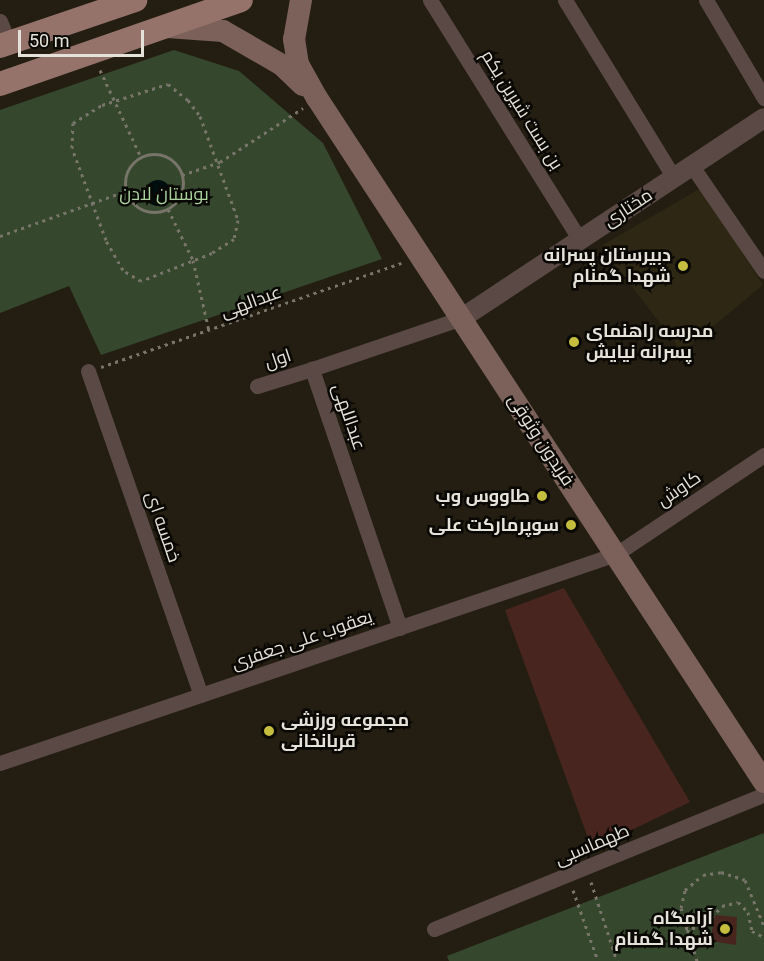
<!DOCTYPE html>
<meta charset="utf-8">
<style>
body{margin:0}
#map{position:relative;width:764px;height:961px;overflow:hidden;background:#231e11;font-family:Roboto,Cairo,sans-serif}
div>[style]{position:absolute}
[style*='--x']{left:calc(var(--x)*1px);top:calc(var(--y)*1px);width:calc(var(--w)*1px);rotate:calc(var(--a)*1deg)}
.built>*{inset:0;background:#2e2714}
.green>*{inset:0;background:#35482e}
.water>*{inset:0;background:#000d0f}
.round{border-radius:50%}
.building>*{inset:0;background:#48261f}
.path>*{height:3px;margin-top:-1.5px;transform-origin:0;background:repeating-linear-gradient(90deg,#787469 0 3px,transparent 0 7.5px)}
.path>.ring{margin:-1.5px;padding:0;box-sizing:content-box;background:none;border:3px solid #787469;border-radius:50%}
.minor>*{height:15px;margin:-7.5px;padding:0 7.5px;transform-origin:7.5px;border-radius:7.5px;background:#5a4945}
.tertiary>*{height:20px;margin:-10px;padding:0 10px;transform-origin:10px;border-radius:10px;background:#5a4945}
.secondary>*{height:22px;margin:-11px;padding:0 11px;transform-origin:11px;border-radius:11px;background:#7b615a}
.primary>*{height:24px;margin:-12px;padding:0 12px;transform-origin:12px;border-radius:12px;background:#95736a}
.dots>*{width:16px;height:16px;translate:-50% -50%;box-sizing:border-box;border:3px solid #0a0804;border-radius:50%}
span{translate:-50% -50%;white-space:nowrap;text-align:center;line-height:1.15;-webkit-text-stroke:5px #0a0804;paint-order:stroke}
.street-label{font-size:18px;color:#e5e2da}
.park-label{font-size:18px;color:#abd39e}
.poi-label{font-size:18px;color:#e5e2da;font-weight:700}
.right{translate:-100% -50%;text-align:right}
.left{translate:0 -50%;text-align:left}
.scale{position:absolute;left:18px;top:30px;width:126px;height:27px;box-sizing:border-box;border:3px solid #e5e2da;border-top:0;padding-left:8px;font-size:18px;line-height:21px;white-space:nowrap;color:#e5e2da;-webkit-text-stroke:4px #0a0804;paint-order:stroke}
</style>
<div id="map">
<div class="built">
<i style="clip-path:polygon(701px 188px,763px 285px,682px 352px,601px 246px)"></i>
</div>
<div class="green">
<i style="clip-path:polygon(174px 50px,239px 71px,323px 143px,382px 259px,101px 355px,69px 286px,0 313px,0 110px)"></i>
<i style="clip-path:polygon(764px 833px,764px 961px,449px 961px,447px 956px)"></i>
</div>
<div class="water">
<i class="round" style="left:145px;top:180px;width:26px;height:26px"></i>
</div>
<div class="building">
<i style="clip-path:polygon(564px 588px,690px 802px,592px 849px,505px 610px)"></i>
<i style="clip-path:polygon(715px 915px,737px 917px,736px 945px,710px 941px)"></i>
</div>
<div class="path">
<i style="--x:100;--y:70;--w:96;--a:64.8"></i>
<i style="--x:168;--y:84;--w:26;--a:39"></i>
<i style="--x:188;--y:100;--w:20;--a:53"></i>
<i style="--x:200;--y:116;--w:111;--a:69.9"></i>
<i style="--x:238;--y:220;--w:19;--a:102"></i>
<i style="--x:234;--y:239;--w:26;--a:148"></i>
<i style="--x:212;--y:253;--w:76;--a:158.5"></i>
<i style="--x:141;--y:281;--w:21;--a:-149"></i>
<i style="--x:123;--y:270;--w:34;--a:-120"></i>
<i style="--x:106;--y:240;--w:98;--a:-110.3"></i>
<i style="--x:72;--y:148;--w:25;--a:-88"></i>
<i style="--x:73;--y:123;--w:34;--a:-32"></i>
<i style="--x:102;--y:105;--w:69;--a:-17.7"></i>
<i class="ring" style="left:125px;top:154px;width:55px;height:55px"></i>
<i style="--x:182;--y:175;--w:40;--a:-18.9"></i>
<i style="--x:220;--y:162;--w:99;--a:-33"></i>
<i style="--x:168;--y:209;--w:57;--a:63.9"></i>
<i style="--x:193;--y:260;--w:73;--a:77.3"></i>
<i style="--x:0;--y:236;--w:134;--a:-19.7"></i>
<i style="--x:101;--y:367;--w:318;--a:-19.1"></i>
<i style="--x:591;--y:882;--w:83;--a:71.8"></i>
<i style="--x:573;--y:890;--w:75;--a:70.6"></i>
<i style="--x:685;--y:928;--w:16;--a:0"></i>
<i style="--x:701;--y:928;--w:30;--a:-46"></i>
<i style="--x:722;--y:906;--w:16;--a:-14"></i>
<i style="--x:738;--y:902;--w:14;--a:45"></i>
<i style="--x:748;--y:912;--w:19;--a:78"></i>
<i style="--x:752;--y:931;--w:13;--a:27"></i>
<i style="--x:697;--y:961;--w:55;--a:-106.8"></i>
<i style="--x:681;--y:908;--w:18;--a:-77"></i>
<i style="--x:685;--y:890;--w:23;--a:-40"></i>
<i style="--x:703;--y:875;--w:18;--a:-9"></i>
<i style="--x:721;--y:872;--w:25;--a:18"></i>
<i style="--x:745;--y:880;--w:50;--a:67.6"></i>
</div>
<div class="minor">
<i style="--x:430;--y:0;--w:283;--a:58"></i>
<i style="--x:565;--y:0;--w:209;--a:58.5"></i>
<i style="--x:706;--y:0;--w:114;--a:59.4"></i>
<i style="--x:0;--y:21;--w:24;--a:68"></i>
<i style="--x:692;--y:166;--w:127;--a:55.6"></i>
<i style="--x:88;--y:371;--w:343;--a:70.8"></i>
<i style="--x:257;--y:386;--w:58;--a:-17.2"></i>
<i style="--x:400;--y:628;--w:274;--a:-108.8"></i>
<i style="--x:312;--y:369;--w:158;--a:-18.8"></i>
<i style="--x:0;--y:763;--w:650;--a:-18.74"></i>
<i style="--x:616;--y:554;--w:178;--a:-33.8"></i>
<i style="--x:434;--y:929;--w:357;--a:-22.2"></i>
</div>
<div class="tertiary">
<i style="--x:462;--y:318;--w:362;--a:-33.5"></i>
</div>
<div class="secondary">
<i style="--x:301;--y:0;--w:40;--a:100"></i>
<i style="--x:294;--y:39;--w:25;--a:81"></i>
<i style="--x:298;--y:64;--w:39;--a:61"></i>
<i style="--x:317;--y:98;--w:817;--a:56.84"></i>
<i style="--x:167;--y:27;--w:56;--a:4.1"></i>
<i style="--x:223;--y:31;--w:68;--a:30"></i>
<i style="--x:282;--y:65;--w:29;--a:44"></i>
</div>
<div class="primary">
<i style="--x:0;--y:46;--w:143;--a:-18.8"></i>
<i style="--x:0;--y:84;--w:255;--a:-19.2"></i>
</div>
<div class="dots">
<i style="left:683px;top:266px;background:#c4bd3e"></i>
<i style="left:574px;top:342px;background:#c4bd3e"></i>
<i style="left:542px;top:496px;background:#c4bd3e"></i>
<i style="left:571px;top:525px;background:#c4bd3e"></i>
<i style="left:269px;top:731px;background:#c4bd3e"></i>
<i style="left:725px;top:929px;background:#c4bd3e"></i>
</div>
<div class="street-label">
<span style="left:522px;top:110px;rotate:58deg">بن بست شیرین یکم</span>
<span style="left:628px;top:208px;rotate:-33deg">مختاری</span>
<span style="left:251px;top:302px;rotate:-20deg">عبدالهی</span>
<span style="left:278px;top:359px;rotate:-18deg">اول</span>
<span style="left:349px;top:417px;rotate:71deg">عبداللهی</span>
<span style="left:541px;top:440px;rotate:57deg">فریدون وثوقی</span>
<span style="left:679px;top:489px;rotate:-34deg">کاوش</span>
<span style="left:163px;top:527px;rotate:71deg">خمسه ای</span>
<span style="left:302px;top:640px;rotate:-19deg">یعقوب علی جعفری</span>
<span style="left:592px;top:845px;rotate:-23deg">طهماسبی</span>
</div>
<div class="park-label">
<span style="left:164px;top:194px">بوستان لادن</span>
</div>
<div class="poi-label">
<span class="right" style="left:671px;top:266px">دبیرستان پسرانه<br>شهدا گمنام</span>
<span class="left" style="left:586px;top:342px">مدرسه راهنمای<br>پسرانه نیایش</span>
<span class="right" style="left:530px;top:496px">طاووس وب</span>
<span class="right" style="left:559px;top:525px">سوپرمارکت علی</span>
<span class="left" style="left:281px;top:731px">مجموعه ورزشی<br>قربانخانی</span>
<span class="right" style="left:713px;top:929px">آرامگاه<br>شهدا گمنام</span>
</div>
<div class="scale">50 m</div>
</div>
